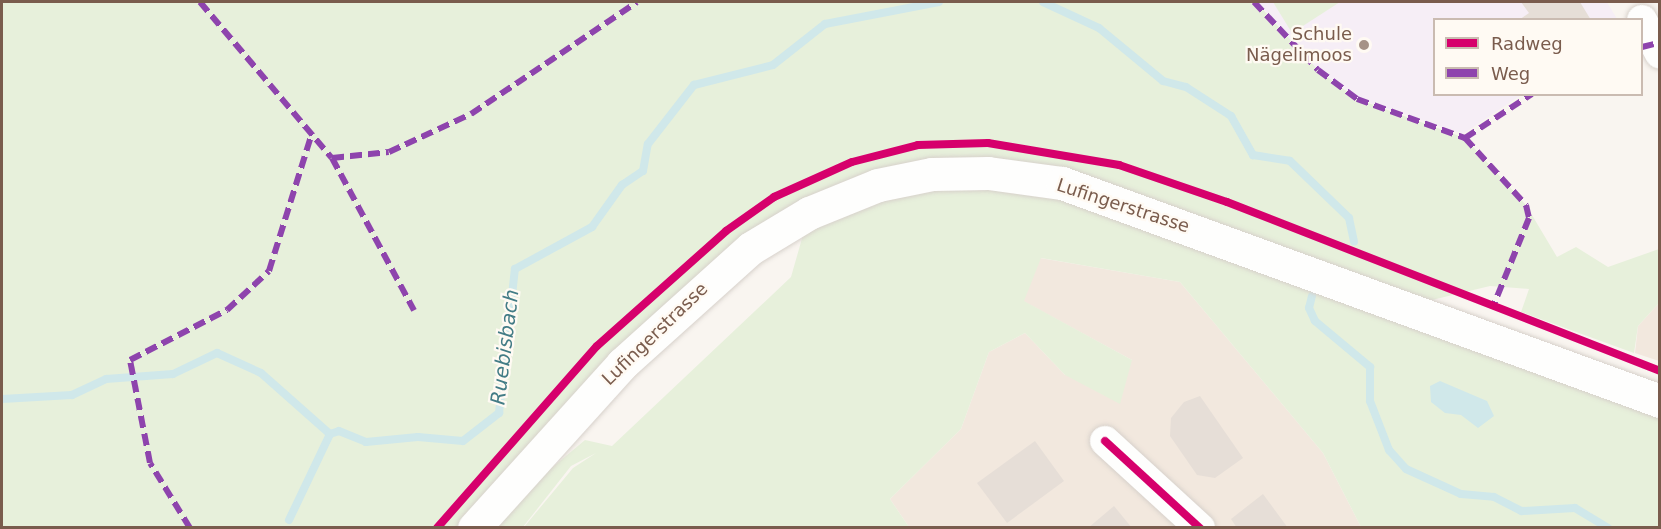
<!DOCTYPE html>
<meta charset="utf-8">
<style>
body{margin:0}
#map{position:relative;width:1661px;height:529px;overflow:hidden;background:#f9f5f0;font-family:"DejaVu Sans",sans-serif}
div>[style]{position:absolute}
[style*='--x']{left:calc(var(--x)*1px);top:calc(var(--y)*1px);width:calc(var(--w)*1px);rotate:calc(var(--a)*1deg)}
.residential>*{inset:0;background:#f2e8de}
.education>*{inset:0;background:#f6eef6}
.green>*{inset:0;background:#e7f0db}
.water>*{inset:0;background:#d0e8ea}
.stream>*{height:8px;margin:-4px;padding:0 4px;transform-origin:4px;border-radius:4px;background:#d0e8ea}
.building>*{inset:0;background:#e6ded7}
.roads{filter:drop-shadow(0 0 2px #d7d1cb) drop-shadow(0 0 2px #d7d1cb)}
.street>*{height:30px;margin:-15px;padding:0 15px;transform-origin:15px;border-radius:15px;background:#fefefd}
.secondary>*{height:33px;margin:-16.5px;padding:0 16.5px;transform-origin:16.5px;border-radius:16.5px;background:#fefefd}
.quiet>*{height:6px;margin-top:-3px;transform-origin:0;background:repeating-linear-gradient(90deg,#8e44ad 0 12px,transparent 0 18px)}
.cycleway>*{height:8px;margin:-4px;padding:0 4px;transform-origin:4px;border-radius:4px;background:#d6006c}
.dots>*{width:16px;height:16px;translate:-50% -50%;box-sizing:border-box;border:3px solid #fffaf3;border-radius:50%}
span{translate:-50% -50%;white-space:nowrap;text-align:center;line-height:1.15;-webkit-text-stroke:4.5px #fffaf3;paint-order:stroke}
.poi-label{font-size:18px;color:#7a5c4d}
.right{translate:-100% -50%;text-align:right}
.street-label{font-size:18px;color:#7a5c4d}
.water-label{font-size:20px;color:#437c86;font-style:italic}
.frame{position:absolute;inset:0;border:3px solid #7a5c4d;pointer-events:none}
.legend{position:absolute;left:1433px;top:18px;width:210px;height:78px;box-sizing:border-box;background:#fffaf3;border:2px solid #cabbb1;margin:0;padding:8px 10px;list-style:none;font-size:18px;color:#7a5c4d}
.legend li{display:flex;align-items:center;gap:12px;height:30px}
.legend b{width:30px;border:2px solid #cabbb1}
</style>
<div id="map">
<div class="residential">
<i style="clip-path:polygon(1040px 258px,1180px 282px,1323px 453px,1361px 527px,909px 527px,890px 499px,961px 429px,989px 352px,1025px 333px,1065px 375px,1132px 360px,1023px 301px)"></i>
<i style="clip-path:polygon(1659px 303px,1659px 361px,1635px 353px,1638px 326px)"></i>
</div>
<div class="education">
<i style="clip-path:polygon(1258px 2px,1607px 2px,1617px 19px,1434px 20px,1434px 94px,1521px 95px,1463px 134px,1359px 99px,1315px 70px)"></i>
</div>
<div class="green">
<i style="clip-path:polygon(2px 2px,1256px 2px,1318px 70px,1357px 99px,1465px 138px,1526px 205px,1557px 257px,1576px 247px,1608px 267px,1659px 249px,1659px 303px,1638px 326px,1634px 353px,1521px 312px,1529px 289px,1490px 286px,1382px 312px,1659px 415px,1659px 527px,1361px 527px,1323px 453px,1180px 282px,1041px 258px,1024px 301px,1132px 360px,1120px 404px,1065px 375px,1025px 333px,989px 352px,961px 429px,890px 499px,909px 527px,524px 527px,573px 468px,596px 453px,571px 466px,523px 527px,492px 527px,510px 503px,585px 440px,612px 446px,791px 277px,809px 214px,705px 285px,474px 527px,2px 527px)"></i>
<i style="clip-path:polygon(1273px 2px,1340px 2px,1292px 33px)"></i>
</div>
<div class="water">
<i style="clip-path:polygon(1440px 381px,1487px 401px,1494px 416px,1478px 428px,1461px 415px,1445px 413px,1431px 402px,1430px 386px)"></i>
</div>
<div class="stream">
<i style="--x:1043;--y:2;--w:62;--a:24.9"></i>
<i style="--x:1099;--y:28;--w:83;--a:39.6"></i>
<i style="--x:1163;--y:81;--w:24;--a:15"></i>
<i style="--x:1186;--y:87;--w:54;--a:32.8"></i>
<i style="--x:1231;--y:116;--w:45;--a:60.6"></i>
<i style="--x:1253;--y:155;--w:37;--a:9"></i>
<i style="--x:1290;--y:161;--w:82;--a:44"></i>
<i style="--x:1349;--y:218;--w:24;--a:78"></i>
<i style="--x:1312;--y:296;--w:12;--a:104"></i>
<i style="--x:1309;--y:308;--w:14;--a:65"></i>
<i style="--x:1315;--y:321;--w:72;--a:39.9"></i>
<i style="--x:1370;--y:367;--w:34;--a:90"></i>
<i style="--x:1370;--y:401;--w:53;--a:68.8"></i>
<i style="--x:1389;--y:450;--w:25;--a:48"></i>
<i style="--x:1406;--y:469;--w:60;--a:24.4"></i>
<i style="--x:1461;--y:494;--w:33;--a:5"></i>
<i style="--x:1494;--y:497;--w:31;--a:27"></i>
<i style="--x:1522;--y:511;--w:53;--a:-3.2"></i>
<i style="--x:1575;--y:508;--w:39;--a:31"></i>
<i style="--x:2;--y:399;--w:70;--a:-3.3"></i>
<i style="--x:72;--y:395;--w:38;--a:-25"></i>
<i style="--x:106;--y:379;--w:67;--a:-4.3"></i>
<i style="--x:173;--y:374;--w:49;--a:-25.5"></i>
<i style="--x:217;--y:353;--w:48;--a:24.4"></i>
<i style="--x:261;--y:373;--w:92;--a:41.5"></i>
<i style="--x:330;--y:434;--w:9;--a:-18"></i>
<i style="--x:339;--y:431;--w:29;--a:22"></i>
<i style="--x:366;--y:442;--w:52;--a:-5.5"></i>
<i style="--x:418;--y:437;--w:45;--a:5.1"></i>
<i style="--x:463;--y:441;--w:46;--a:-37.9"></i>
<i style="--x:499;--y:413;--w:145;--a:-83.7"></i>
<i style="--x:515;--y:269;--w:88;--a:-28.6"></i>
<i style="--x:592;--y:227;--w:52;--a:-54.5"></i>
<i style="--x:622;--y:185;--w:25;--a:-34"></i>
<i style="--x:643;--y:171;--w:27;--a:-80"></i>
<i style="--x:648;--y:144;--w:75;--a:-52.1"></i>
<i style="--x:694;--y:85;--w:81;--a:-14.2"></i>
<i style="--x:773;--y:65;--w:66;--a:-38.3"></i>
<i style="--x:825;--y:24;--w:116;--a:-10.9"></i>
<i style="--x:289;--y:520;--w:95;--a:-64.5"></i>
</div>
<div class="building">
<i style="clip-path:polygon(1521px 2px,1580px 2px,1591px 20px,1519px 20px,1529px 13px)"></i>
<i style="clip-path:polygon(1200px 396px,1243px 458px,1215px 478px,1197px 475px,1170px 436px,1171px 418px,1184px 402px)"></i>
<i style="clip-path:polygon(1035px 441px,1064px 481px,1007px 523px,977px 483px)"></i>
<i style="clip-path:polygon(1263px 494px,1288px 528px,1237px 528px,1231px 519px)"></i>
<i style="clip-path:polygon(1114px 506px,1132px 528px,1088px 528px)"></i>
</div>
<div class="roads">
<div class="street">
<i style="--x:1642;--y:20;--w:38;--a:62"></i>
<i style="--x:1105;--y:441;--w:129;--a:42.5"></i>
</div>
<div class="secondary">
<i style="--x:474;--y:528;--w:221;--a:-47.9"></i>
<i style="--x:622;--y:364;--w:173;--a:-42"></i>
<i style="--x:751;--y:248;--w:68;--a:-31.1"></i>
<i style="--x:809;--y:213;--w:74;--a:-22.1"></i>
<i style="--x:878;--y:185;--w:55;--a:-11.5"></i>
<i style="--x:932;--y:174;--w:56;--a:-1"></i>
<i style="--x:988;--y:173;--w:75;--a:7.7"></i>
<i style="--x:1062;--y:183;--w:636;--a:20.03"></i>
</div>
</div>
<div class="quiet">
<i style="--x:200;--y:2;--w:204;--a:49.8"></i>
<i style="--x:332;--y:158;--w:173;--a:61.7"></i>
<i style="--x:1254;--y:2;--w:93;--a:46.7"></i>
<i style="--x:1318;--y:70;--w:49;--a:36.6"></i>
<i style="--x:1357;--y:99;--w:115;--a:19.9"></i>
<i style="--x:1465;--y:138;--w:91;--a:47.7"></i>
<i style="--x:1526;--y:205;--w:13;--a:77"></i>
<i style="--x:1529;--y:218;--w:98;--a:112.1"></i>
<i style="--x:1642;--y:47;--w:12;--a:-14"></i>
<i style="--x:1465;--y:138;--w:80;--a:-33.3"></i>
<i style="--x:332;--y:158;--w:57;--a:-6"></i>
<i style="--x:389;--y:152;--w:90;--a:-24.9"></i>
<i style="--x:471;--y:114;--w:200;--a:-34"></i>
<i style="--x:190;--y:528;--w:76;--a:-121.6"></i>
<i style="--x:150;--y:463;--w:105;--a:-101"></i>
<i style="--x:130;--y:360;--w:109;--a:-27.3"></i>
<i style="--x:227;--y:310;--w:57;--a:-42.9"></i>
<i style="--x:269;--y:271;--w:145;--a:-72.7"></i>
</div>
<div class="cycleway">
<i style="--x:1105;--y:441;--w:129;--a:42.5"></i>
<i style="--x:437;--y:528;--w:242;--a:-48.7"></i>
<i style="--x:597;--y:346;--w:173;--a:-41.7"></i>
<i style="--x:726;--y:231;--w:59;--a:-35.3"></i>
<i style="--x:774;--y:197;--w:85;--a:-24.2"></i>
<i style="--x:852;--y:162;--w:68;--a:-14.4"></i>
<i style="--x:918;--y:145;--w:70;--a:-1.6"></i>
<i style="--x:988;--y:143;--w:133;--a:9.5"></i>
<i style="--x:1119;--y:165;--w:114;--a:18.9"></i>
<i style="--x:1227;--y:202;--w:465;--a:21.3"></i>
</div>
<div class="dots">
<i style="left:1364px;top:45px;background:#a69286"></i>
</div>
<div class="poi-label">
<span class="right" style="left:1352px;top:45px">Schule<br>Nägelimoos</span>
</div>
<div class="street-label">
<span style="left:1123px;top:206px;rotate:18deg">Lufingerstrasse</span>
<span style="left:655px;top:334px;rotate:-44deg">Lufingerstrasse</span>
</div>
<div class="water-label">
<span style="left:505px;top:347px;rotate:-83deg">Ruebisbach</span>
</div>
<div class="frame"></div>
<ul class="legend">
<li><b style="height:8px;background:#d6006c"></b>Radweg</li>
<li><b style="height:8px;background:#8e44ad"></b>Weg</li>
</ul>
</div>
